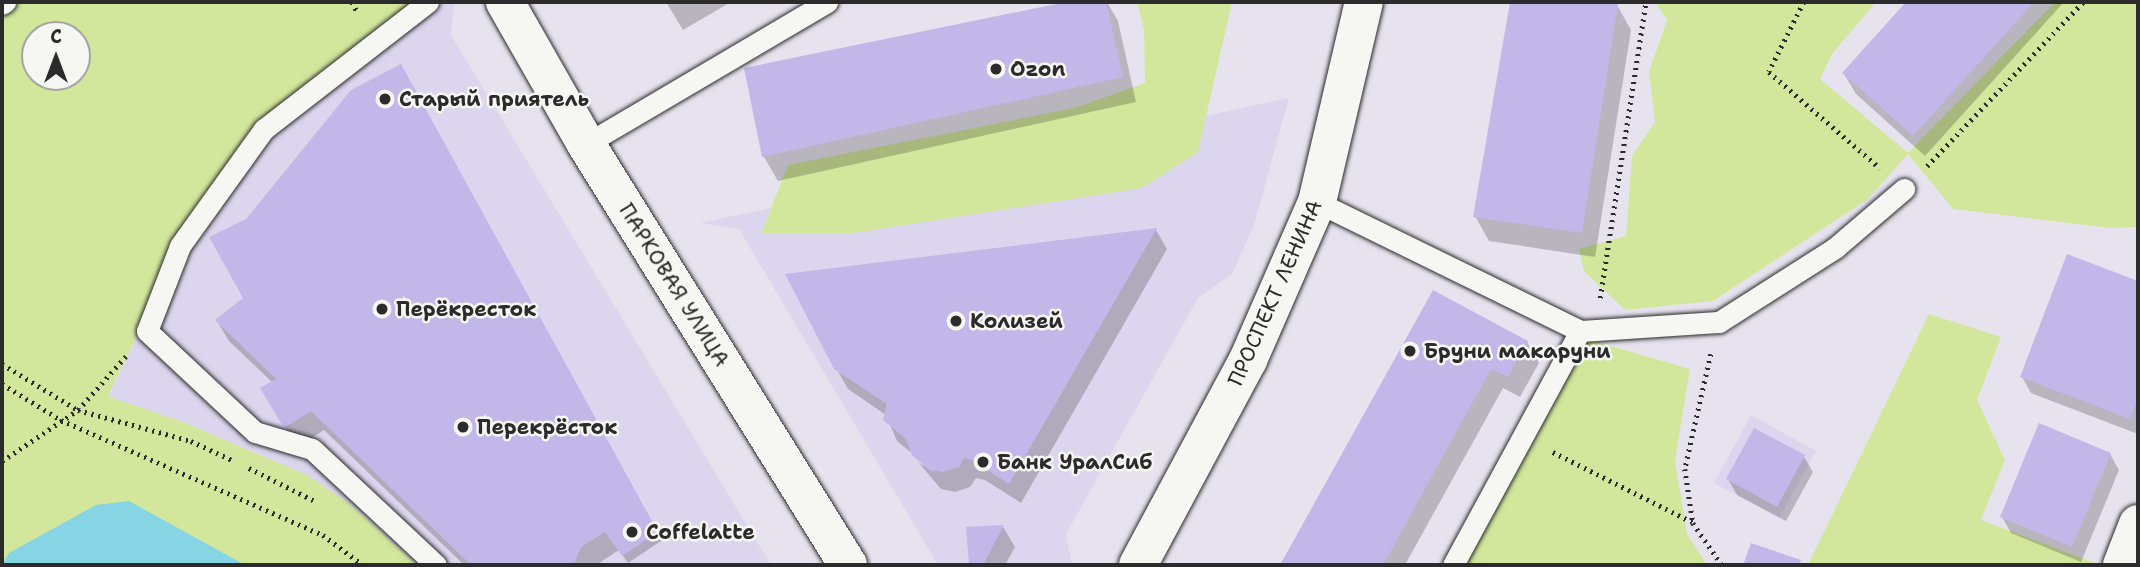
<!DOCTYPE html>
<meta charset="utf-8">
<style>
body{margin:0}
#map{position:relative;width:2140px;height:567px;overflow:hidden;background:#e6e3ef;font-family:"Shantell Sans",sans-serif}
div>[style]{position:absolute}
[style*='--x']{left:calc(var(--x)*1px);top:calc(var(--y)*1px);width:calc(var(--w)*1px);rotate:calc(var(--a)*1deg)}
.built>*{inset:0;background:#dbd6ed}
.green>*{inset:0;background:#d2e79c}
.water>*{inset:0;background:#86d4e4}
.shadow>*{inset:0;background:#0003}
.building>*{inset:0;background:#c2b7e9}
.path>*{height:4.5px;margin-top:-2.25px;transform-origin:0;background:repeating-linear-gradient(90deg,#2b2b2b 0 2px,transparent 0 7px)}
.roads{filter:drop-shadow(0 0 2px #2b2b2b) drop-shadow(0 0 2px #2b2b2b)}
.lane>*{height:21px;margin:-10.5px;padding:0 10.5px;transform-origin:10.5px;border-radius:10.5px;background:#f6f6f2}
.street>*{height:38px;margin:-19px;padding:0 19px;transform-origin:19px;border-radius:19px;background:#f6f6f2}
.secondary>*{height:38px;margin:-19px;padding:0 19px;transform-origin:19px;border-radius:19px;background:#f6f6f2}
.dots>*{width:19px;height:19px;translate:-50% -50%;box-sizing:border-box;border:4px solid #f6f6f2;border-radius:50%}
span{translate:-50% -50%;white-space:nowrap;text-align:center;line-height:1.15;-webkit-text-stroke:5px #f6f6f2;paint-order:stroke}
.poi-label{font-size:21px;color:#2b2b2b;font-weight:700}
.left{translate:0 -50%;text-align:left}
.street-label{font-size:21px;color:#2b2b2b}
.frame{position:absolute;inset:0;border:4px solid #2b2b2b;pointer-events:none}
.north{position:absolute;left:21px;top:21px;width:70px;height:70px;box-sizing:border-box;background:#f6f6f2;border:2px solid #a5a5a2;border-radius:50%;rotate:0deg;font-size:19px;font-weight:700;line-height:28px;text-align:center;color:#2b2b2b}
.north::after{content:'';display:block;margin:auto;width:24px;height:32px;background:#2b2b2b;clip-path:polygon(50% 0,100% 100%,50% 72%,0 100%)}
</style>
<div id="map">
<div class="built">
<i style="clip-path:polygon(428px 2px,454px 2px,451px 35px,771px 565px,417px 565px,307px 475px,183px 422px,108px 397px,180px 246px,264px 129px)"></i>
<i style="clip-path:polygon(1289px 98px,1254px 225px,1232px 274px,1198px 298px,1066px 534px,1072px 565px,938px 565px,739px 229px,700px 223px)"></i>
<i style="clip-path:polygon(1751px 415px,1816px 451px,1779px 518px,1714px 483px)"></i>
</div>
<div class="green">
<i style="clip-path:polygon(evenodd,2px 2px,428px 2px,264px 129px,180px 246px,108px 396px,183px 422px,307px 475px,350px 504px,417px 565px,2px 565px,2px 2px,35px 35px,77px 35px,77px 77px,35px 77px,35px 35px)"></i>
<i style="clip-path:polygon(1137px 2px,1232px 2px,1198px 152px,1142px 188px,847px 234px,761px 234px,788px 165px,1074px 108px,1145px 83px,1144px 30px)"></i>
<i style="clip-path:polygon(1655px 2px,1876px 2px,1832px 54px,1820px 79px,1908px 153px,2055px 2px,2138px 2px,2138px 227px,2110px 228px,1953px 209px,1908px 154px,1868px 199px,1713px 301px,1625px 310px,1584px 271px,1579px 249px,1626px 236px,1632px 156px,1655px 122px,1649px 72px,1667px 20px)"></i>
<i style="clip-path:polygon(1929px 314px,2001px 337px,1977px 400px,2005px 460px,1981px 520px,2100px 565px,1808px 565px)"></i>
<i style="clip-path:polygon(1587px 339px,1690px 369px,1675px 461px,1687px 534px,1707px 565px,1463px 565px)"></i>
</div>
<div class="water">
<i style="clip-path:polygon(129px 501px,245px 565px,2px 565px,9px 553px,96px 505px)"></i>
</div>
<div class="shadow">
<i style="clip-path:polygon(666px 2px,731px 2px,683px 30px)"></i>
<i style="clip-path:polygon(1076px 2px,1107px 2px,1118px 21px,1136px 102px,778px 181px,764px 157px,746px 70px)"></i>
<i style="clip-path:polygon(1512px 2px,1617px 5px,1631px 30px,1595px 257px,1489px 241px,1475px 216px)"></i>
<i style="clip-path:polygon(1909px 2px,2064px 2px,1925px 156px,1856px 94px,1844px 74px)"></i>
<i style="clip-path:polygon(1156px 230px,1167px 249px,1021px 503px,985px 480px,976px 478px,970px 487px,955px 492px,941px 489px,919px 463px,936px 473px,897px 441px,886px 415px,848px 389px,836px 368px)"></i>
<i style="clip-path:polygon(2068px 256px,2138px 282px,2138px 434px,2031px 393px,2022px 377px)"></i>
<i style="clip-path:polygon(1433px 292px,1527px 342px,1539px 363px,1520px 397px,1503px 388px,1405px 565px,1282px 565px)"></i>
<i style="clip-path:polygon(217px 321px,657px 533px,661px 541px,628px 563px,619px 550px,596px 565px,464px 565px,324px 430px,297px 447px,263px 388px,273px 383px,229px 341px)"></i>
<i style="clip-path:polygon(2110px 454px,2119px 470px,2081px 562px,2011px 533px,2002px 517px)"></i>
<i style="clip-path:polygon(1804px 457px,1813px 472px,1786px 521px,1737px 495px,1728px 479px)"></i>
<i style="clip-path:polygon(1003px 527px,1015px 547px,1005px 565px,970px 565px,967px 529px)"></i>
</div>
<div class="building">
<i style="clip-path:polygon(1066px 2px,1106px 2px,1123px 77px,762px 157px,744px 68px)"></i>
<i style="clip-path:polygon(1510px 2px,1618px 4px,1582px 233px,1473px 217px)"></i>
<i style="clip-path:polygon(1906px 2px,2034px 2px,1913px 136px,1842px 73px)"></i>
<i style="clip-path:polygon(401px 64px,658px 532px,622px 556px,605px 532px,581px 547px,574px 565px,471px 565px,311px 411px,284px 428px,260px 388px,276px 379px,215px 320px,243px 298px,209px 237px,246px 219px,351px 90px)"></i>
<i style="clip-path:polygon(1157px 228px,1009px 484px,972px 460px,964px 458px,959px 467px,942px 472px,928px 469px,912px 455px,906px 439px,883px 420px,887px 404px,834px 369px,785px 274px)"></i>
<i style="clip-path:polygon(2067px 254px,2138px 281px,2138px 397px,2130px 419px,2020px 377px)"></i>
<i style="clip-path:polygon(1433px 290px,1528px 341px,1508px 377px,1491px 369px,1383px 565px,1280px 565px)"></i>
<i style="clip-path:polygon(2039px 423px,2111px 453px,2072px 547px,2000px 517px)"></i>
<i style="clip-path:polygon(1754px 428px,1805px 455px,1777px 507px,1726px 479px)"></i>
<i style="clip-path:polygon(1004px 525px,983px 565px,969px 565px,966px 527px)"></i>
<i style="clip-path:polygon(1751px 543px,1801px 560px,1799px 565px,1743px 565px)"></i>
</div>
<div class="path">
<i style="--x:352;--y:2;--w:13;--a:61"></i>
<i style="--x:1804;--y:2;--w:78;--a:116.6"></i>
<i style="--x:1769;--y:72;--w:147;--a:40.9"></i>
<i style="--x:1927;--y:166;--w:226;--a:-46.4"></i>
<i style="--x:1600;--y:298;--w:300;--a:-81.2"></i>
<i style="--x:1711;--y:354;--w:118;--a:102.7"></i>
<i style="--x:1685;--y:469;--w:55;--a:81.6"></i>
<i style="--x:1693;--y:523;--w:51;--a:55.4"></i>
<i style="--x:2;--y:364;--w:89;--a:31.2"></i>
<i style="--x:78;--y:410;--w:117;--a:15.3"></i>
<i style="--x:191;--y:441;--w:47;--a:24.9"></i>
<i style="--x:2;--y:384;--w:69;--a:31.4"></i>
<i style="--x:61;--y:420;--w:286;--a:23.7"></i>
<i style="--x:323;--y:535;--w:50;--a:36.9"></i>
<i style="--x:1553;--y:452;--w:156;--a:26.7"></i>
<i style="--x:2;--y:461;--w:92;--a:-33.9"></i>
<i style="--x:78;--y:410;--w:72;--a:-48.4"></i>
<i style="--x:249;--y:468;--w:72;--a:26.6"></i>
</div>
<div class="roads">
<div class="lane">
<i style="--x:428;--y:2;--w:207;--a:142.2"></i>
<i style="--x:264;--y:129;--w:144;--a:125.7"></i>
<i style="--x:180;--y:246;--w:91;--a:111.2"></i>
<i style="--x:147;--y:331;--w:148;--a:43.1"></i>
<i style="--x:255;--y:432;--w:59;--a:16.6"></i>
<i style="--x:312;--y:449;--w:170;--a:43.1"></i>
<i style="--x:2;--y:4;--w:4;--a:-34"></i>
<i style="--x:586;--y:144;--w:280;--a:-30.5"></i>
<i style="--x:1317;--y:202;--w:293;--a:26.1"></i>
<i style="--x:1580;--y:331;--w:266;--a:118.5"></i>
<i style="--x:1580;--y:331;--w:139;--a:-3.7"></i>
<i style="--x:1719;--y:322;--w:138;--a:-32.5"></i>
<i style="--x:1835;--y:248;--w:91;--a:-40.5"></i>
</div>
<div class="street">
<i style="--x:2122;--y:565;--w:44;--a:-68.7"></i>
</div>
<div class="secondary">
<i style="--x:505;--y:2;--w:163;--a:60.3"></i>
<i style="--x:586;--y:144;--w:496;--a:58.1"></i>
<i style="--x:1138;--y:565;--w:233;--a:-61.8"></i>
<i style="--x:1248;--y:360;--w:172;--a:-66.4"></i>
<i style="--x:1317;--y:202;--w:205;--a:-76.8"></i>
</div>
</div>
<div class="dots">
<i style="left:996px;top:69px;background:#2b2b2b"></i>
<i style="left:385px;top:99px;background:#2b2b2b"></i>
<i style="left:382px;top:309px;background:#2b2b2b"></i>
<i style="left:956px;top:321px;background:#2b2b2b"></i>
<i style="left:1410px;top:351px;background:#2b2b2b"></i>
<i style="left:463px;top:427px;background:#2b2b2b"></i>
<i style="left:983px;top:462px;background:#2b2b2b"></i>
<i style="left:632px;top:532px;background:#2b2b2b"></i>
</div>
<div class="poi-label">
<span class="left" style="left:1010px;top:69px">Ozon</span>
<span class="left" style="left:399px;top:99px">Старый приятель</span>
<span class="left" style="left:396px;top:309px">Перёкресток</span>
<span class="left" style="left:970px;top:321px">Колизей</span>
<span class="left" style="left:1424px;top:351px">Бруни макаруни</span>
<span class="left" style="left:477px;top:427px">Перекрёсток</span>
<span class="left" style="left:997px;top:462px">Банк УралСиб</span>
<span class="left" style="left:646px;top:532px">Coffelatte</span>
</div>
<div class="street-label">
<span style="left:674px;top:285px;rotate:58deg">ПАРКОВАЯ УЛИЦА</span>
<span style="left:1275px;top:293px;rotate:-66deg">ПРОСПЕКТ ЛЕНИНА</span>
</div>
<div class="frame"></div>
<div class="north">С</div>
</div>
